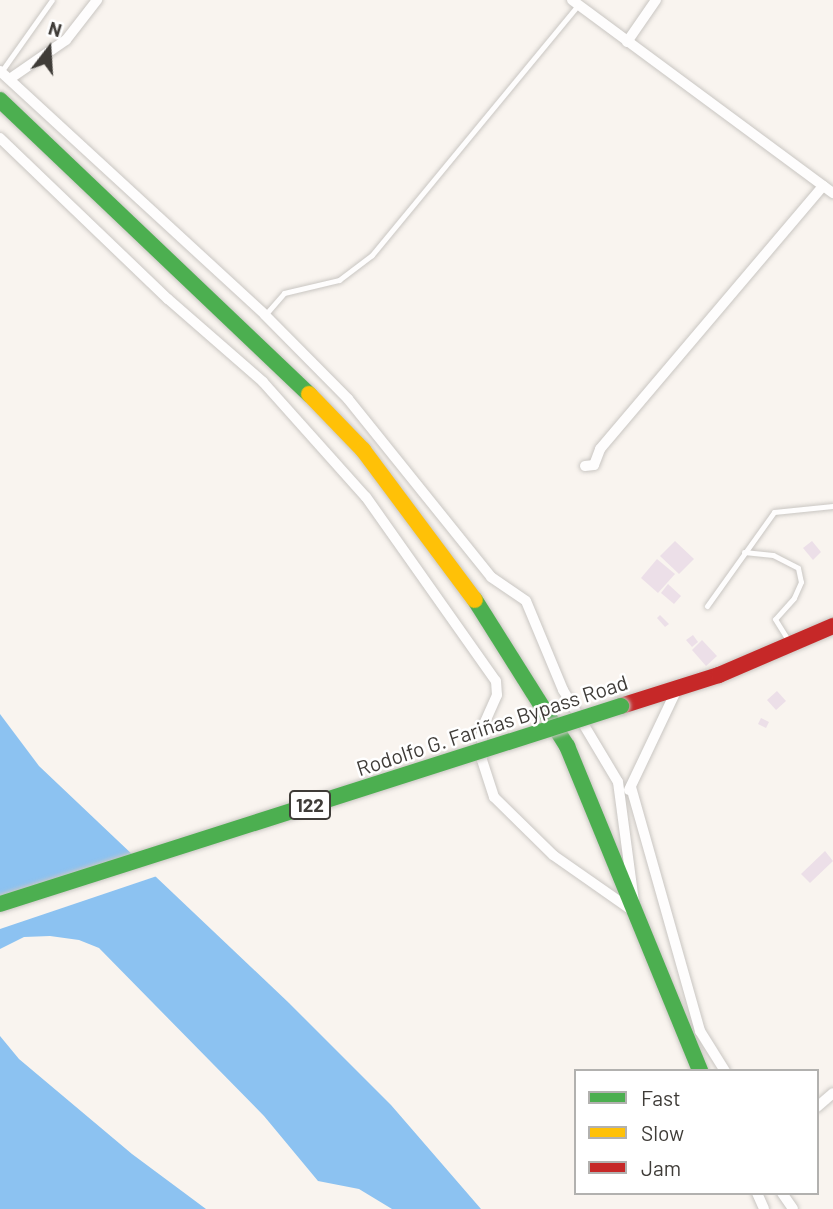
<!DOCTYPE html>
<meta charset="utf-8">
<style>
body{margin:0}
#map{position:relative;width:833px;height:1209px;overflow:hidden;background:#f9f4ef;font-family:Barlow,sans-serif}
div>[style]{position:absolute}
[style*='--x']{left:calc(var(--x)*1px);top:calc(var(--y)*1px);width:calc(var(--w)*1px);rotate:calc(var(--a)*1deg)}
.water>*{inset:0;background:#8cc2f1}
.pier>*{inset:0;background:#f9f4ef}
.building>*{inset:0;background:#ecdfe8}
.roads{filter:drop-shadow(0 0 2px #c9c6c2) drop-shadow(0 0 2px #c9c6c2)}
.lane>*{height:5px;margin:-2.5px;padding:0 2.5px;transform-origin:2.5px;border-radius:2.5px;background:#fefdfd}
.street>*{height:10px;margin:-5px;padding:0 5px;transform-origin:5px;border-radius:5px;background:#fefdfd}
.fast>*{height:16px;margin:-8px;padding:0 8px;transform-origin:8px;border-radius:8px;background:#4caf50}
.slow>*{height:16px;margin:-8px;padding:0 8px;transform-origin:8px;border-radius:8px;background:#ffc107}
.jam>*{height:16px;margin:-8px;padding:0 8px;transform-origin:8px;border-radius:8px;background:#c62828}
.bridges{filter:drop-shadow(0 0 2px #c9c6c2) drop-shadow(0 0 2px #c9c6c2)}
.fast-bridge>*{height:16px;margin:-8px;padding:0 8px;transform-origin:8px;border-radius:8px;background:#4caf50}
span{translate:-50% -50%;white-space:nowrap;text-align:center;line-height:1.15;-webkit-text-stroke:5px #fff;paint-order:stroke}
.shield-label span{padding:2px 5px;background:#fff;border:2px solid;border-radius:5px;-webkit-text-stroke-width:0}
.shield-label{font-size:19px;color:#3f3c38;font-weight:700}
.street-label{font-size:21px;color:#3f3c38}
.legend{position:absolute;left:574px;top:1069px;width:245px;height:126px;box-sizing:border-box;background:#fff;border:2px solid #b2b1af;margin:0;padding:9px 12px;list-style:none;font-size:21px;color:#3f3c38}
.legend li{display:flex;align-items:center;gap:14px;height:35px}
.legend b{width:35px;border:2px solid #b2b1af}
.north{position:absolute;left:14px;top:14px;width:70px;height:70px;-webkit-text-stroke:5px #fff;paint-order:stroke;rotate:17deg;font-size:19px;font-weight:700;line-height:28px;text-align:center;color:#3f3c38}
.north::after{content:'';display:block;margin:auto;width:24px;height:32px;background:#3f3c38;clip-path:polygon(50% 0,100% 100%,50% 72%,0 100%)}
</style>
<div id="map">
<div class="water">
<i style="clip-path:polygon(0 714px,39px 766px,289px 1003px,391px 1105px,481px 1209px,392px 1209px,359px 1189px,318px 1181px,264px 1116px,99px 948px,79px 940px,50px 936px,24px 937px,0 949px)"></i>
<i style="clip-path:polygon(0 1036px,19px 1059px,132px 1154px,206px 1209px,0 1209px)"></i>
</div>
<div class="pier">
<i style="clip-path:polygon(137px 855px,160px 875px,0 929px,0 899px)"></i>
</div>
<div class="building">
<i style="clip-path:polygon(675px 541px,694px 559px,679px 574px,660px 556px)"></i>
<i style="clip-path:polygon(812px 541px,821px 552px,813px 560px,803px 548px)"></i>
<i style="clip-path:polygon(657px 559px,675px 574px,658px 593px,641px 578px)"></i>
<i style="clip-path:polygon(668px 584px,681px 596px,674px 604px,661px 593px)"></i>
<i style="clip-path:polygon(660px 615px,669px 624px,665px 627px,657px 618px)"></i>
<i style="clip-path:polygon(693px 635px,698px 642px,692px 647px,686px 640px)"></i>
<i style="clip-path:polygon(702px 640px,717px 656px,706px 666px,692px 650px)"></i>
<i style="clip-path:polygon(777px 691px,786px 701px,776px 710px,767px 700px)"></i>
<i style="clip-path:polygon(761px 718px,769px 722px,766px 728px,758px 724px)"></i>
<i style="clip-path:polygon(825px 851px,833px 861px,810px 883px,801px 874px)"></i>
</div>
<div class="roads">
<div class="lane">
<i style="--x:1;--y:72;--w:88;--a:-54.7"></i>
<i style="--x:265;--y:315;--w:29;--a:-49"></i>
<i style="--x:284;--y:293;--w:57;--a:-13.3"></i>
<i style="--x:339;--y:280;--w:41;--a:-37.1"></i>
<i style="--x:372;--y:255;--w:324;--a:-50.5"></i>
<i style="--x:744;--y:552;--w:29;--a:6"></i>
<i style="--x:773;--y:555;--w:28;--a:27"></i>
<i style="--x:798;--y:568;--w:14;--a:78"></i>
<i style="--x:801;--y:582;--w:17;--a:114"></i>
<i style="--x:794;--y:598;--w:28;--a:132"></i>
<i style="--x:775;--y:619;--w:25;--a:58"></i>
<i style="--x:707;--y:606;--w:115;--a:-54.5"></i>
<i style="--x:774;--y:512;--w:59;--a:-5.8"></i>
</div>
<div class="street">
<i style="--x:572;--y:0;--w:325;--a:36.5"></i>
<i style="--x:627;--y:42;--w:51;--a:-55.4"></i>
<i style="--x:0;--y:71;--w:360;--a:42.6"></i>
<i style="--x:265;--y:315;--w:118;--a:45.3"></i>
<i style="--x:348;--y:399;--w:228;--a:51.2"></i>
<i style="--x:491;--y:577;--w:42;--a:34.4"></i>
<i style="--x:526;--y:601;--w:96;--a:67.4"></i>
<i style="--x:563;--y:690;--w:107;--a:59.1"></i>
<i style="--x:618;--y:782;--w:121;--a:82.4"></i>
<i style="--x:11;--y:78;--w:67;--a:-34.6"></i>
<i style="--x:66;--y:40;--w:51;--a:-52.2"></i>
<i style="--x:0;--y:138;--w:233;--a:43.8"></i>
<i style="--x:168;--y:299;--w:126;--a:41.1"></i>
<i style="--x:263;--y:382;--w:154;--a:48.2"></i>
<i style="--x:366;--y:497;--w:225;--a:54.8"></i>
<i style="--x:496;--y:681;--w:14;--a:86"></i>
<i style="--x:497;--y:695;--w:37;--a:114"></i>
<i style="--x:482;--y:729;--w:31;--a:90"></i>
<i style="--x:482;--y:760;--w:39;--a:72"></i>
<i style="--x:494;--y:797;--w:83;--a:44.5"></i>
<i style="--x:553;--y:855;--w:94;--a:35"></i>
<i style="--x:585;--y:466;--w:9;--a:-6"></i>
<i style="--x:594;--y:465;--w:17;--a:-69"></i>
<i style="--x:600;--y:449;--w:345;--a:-49.7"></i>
<i style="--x:631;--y:787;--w:254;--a:74.2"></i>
<i style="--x:700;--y:1031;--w:47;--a:58"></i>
<i style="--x:629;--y:790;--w:112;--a:-64.6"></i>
<i style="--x:817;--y:1107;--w:21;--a:-41"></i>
<i style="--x:757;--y:1193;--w:17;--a:66"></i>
<i style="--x:782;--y:1193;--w:19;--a:55"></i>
</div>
<div class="fast">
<i style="--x:0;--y:100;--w:427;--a:43.6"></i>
<i style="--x:475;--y:600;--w:173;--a:57.8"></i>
<i style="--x:567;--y:746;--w:351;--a:67.7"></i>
</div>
<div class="slow">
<i style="--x:309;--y:394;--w:78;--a:46"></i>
<i style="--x:363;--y:450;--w:187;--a:53.3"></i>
</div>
<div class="jam">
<i style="--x:621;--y:706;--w:103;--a:-17.6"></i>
<i style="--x:719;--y:675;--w:124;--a:-23.3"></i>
</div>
</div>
<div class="bridges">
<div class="fast-bridge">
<i style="--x:0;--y:904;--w:652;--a:-17.68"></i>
</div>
</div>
<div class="shield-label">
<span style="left:310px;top:805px">122</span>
</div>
<div class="street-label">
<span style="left:492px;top:725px;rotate:-18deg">Rodolfo G. Fariñas Bypass Road</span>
</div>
<ul class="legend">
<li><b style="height:9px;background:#4caf50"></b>Fast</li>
<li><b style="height:9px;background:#ffc107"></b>Slow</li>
<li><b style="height:9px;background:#c62828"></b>Jam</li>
</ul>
<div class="north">N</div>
</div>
